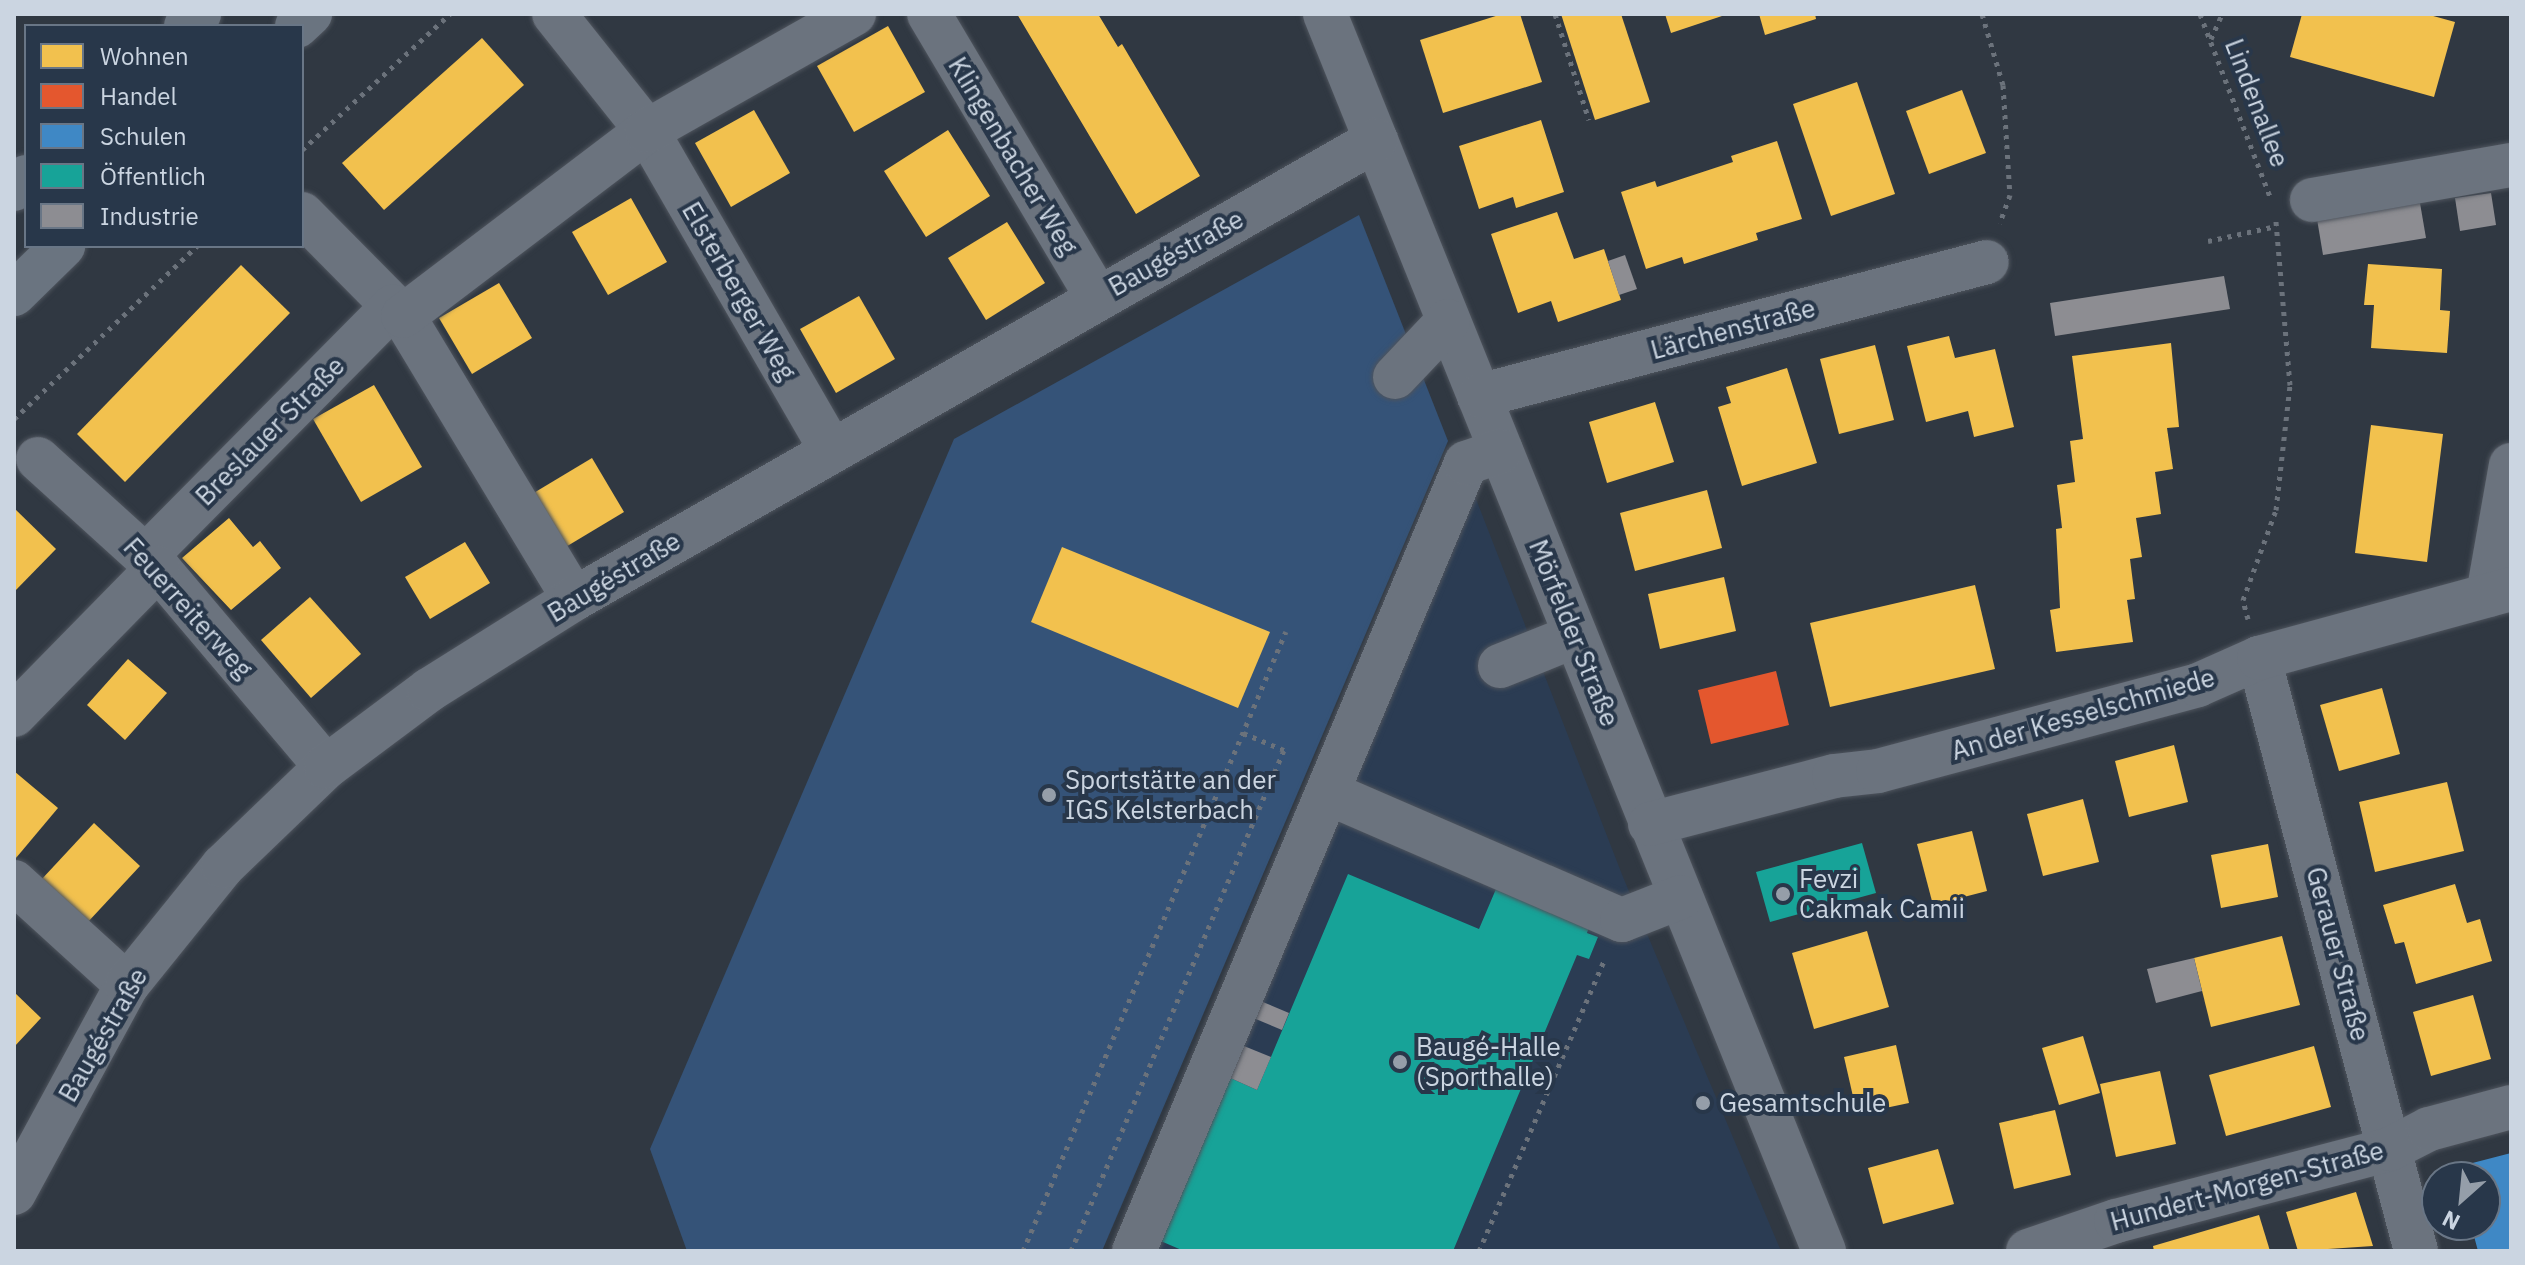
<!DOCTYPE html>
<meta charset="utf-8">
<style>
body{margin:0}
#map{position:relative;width:2525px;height:1265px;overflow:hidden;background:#303842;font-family:"IBM Plex Sans",sans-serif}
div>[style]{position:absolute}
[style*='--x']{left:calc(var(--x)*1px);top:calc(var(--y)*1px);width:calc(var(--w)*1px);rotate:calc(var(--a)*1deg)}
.built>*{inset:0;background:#2b3c53}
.green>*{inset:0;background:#355378}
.homes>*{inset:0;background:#f2c14e}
.shops>*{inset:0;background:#e4572e}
.schools>*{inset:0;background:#3f88c5}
.public>*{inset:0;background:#17a398}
.industry>*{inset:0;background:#8d8d92}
.path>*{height:5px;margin-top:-2.5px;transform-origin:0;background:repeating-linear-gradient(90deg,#6b727b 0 4px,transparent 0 10px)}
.roads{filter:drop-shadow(0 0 2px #4e545d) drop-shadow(0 0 2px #4e545d)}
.minor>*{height:44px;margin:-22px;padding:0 22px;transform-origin:22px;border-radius:22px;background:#6b737e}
.major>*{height:44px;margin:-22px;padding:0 22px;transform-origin:22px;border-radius:22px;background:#6a7480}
.dots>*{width:22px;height:22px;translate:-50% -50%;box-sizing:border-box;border:4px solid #28374a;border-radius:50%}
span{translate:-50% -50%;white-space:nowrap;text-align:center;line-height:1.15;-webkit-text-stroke:8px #28374a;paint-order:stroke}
.street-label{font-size:26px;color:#cbd5e1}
.poi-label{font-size:26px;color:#cbd5e1}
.left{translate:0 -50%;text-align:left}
.frame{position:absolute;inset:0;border:16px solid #cbd5e1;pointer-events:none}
.legend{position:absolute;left:24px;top:24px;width:280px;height:224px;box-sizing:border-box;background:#28374a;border:2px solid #697686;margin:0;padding:10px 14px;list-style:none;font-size:24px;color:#cbd5e1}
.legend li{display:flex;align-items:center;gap:16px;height:40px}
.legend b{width:40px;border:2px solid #697686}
.north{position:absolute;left:2421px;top:1161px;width:80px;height:80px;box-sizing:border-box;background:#28374a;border:2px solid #697686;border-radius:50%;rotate:207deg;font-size:22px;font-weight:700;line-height:32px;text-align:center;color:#cbd5e1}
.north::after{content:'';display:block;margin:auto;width:28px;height:36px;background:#959ea9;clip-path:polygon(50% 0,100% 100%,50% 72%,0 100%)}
</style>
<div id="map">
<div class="built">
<i style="clip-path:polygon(1455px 445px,1623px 877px,1781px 1251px,1117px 1251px)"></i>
</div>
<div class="green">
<i style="clip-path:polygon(1359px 215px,1448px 441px,1102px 1251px,687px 1251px,650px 1149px,954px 439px)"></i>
</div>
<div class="homes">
<i style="clip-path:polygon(1017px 14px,1098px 14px,1118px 47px,1122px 44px,1200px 176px,1136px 214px)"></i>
<i style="clip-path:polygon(1502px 14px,1520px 14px,1542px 82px,1443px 113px,1420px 40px)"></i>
<i style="clip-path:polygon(1561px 14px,1621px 14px,1650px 102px,1595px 120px)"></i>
<i style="clip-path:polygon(1665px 14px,1725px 14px,1725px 15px,1671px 33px)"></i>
<i style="clip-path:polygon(1759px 14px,1815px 14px,1816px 19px,1765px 35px)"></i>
<i style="clip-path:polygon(2302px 14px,2426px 14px,2455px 22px,2434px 97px,2290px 57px)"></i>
<i style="clip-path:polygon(888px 26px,925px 92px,854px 132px,817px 66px)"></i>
<i style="clip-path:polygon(482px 38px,524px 85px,384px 210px,342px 163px)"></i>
<i style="clip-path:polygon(1857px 82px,1895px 194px,1831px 216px,1793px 104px)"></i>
<i style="clip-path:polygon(1962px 90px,1986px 153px,1929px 174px,1906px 111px)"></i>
<i style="clip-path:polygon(754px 110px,790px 173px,731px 207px,695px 143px)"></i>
<i style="clip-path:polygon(1541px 120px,1564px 192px,1516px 208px,1513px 197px,1479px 209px,1459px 146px)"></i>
<i style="clip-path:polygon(948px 130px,990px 196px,926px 237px,884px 171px)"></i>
<i style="clip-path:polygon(1777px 141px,1802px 219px,1756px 233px,1758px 240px,1684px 264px,1682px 257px,1646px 269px,1621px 192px,1655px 181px,1657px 187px,1733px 162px,1731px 156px)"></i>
<i style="clip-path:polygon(631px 198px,667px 262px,608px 295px,572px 232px)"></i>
<i style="clip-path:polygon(1557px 212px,1574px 259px,1604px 249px,1621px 300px,1558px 322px,1551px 301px,1518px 313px,1491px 234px)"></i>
<i style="clip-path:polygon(1007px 222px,1045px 283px,986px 320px,948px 258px)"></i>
<i style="clip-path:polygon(2368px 264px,2442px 269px,2440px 310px,2450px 311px,2447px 353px,2371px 348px,2374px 305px,2364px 305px)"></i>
<i style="clip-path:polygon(241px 265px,290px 313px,125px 482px,77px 434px)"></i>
<i style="clip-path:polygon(499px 283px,532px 338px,472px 374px,439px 318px)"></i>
<i style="clip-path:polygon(859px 296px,895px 359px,836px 393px,800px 329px)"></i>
<i style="clip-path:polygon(1949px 336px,1955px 358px,1995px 349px,2014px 427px,1974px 437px,1968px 411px,1926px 422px,1907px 346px)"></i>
<i style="clip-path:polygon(2171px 343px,2179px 427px,2167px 428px,2173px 469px,2155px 472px,2161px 514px,2136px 518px,2142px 557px,2130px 559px,2135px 599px,2127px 600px,2133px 642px,2056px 652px,2050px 610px,2060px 608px,2056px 529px,2062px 528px,2057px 485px,2075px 482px,2070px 441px,2083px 439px,2072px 356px)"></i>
<i style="clip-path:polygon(1875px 345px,1894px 420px,1839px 434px,1820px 359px)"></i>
<i style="clip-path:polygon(1787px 368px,1817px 463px,1742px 486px,1718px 407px,1731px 403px,1726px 387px)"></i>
<i style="clip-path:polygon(374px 385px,422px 467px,361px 502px,313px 419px)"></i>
<i style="clip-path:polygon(1655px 402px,1674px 462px,1607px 483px,1589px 422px)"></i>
<i style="clip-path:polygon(2371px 425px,2443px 434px,2427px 562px,2355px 553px)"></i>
<i style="clip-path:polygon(592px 458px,624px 512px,564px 548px,532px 494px)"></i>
<i style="clip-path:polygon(1707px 490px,1722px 548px,1635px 571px,1620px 513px)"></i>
<i style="clip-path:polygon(14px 508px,56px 549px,14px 592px)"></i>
<i style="clip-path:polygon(229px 518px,253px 547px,260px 541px,281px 568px,231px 610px,182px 558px)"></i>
<i style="clip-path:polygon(465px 542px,490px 583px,430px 619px,405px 577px)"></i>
<i style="clip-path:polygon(1062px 547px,1270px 632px,1238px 708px,1031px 622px)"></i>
<i style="clip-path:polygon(1724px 577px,1736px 631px,1660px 649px,1648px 594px)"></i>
<i style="clip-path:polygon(1975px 585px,1995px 669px,1830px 707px,1810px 623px)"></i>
<i style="clip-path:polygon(310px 597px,361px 654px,311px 698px,261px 640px)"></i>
<i style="clip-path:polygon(128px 659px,167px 693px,125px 740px,87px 705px)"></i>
<i style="clip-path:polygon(2382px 688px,2400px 754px,2339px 771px,2320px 705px)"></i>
<i style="clip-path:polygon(2174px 745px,2188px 802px,2129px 817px,2115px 761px)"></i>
<i style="clip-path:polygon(14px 771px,58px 808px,16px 858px,14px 856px)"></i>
<i style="clip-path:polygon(2447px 782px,2464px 851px,2375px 872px,2359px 802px)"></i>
<i style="clip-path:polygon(2083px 799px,2099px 862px,2043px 876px,2027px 814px)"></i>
<i style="clip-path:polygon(94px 823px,140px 866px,87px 923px,41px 880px)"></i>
<i style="clip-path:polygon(1972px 831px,1987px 891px,1933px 905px,1917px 844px)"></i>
<i style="clip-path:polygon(2268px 844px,2278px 897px,2221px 908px,2211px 855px)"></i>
<i style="clip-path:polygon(2455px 884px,2467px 923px,2480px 919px,2492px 961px,2416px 984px,2404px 942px,2395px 944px,2383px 905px)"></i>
<i style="clip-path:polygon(1867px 931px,1889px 1007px,1814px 1029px,1792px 953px)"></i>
<i style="clip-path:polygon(2282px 936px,2300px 1005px,2211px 1027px,2194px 958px)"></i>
<i style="clip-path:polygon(14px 992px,41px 1018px,14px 1047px)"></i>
<i style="clip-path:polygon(2473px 995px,2491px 1059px,2431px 1076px,2413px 1012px)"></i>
<i style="clip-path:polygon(2083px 1036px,2100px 1093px,2059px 1105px,2042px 1048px)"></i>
<i style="clip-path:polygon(1896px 1045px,1909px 1103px,1857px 1114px,1844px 1057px)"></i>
<i style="clip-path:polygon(2314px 1046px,2331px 1107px,2226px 1136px,2209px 1075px)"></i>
<i style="clip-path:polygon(2160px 1071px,2176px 1144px,2116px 1157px,2100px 1084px)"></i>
<i style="clip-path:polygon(2055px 1110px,2071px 1175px,2014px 1189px,1999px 1123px)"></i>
<i style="clip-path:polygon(1938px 1149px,1954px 1204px,1883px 1224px,1868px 1168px)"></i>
<i style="clip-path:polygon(2356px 1192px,2373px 1246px,2298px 1251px,2286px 1212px)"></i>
<i style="clip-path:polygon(2259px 1215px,2270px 1251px,2154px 1251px,2153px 1246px)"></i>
</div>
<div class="shops">
<i style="clip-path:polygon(1776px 671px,1789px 725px,1711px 744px,1698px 690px)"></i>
</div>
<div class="schools">
<i style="clip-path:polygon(2511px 1153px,2511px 1251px,2478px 1251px,2471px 1225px,2485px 1225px,2485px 1177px,2459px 1177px,2457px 1167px)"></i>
</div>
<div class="public">
<i style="clip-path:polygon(1862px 843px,1876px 893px,1770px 922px,1756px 872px)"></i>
<i style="clip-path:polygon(1348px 874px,1479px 929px,1496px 889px,1589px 927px,1587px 933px,1598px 937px,1589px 959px,1577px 955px,1453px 1251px,1184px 1251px,1156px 1239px,1226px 1076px,1257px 1090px)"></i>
</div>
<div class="industry">
<i style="clip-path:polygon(2491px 193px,2496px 225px,2460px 231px,2455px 198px)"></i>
<i style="clip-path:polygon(2420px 203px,2426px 238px,2323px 255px,2317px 219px)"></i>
<i style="clip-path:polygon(1625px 255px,1637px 289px,1619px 295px,1608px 261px)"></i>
<i style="clip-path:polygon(2224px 276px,2230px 309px,2055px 336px,2050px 303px)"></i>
<i style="clip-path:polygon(2194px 958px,2202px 991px,2156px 1003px,2147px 969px)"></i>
<i style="clip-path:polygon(1258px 1000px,1289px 1013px,1282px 1030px,1251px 1017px)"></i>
<i style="clip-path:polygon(1239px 1044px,1271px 1057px,1257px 1090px,1226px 1076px)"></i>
</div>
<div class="path">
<i style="--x:1555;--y:14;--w:111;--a:72.2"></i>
<i style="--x:1982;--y:14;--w:74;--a:73.5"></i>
<i style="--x:2003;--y:85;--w:110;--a:86.4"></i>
<i style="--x:2010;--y:195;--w:30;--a:110"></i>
<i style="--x:2200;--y:14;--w:195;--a:69"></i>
<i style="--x:2211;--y:39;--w:27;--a:-66"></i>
<i style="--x:302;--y:150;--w:201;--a:-42.6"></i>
<i style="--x:2208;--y:241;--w:70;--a:-12.4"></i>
<i style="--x:14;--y:419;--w:252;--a:-43.4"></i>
<i style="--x:2248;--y:619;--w:20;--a:-105"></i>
<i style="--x:2243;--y:600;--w:96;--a:-69.9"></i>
<i style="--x:2276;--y:510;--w:126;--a:-83.6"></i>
<i style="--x:2290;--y:385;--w:165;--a:-94.9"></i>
<i style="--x:1023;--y:1251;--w:673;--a:-67.01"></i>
<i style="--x:1071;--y:1251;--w:544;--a:-66.97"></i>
<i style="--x:1284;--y:750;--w:44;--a:-157.5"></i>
<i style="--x:1479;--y:1251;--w:319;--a:-66.7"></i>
</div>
<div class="roads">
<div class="minor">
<i style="--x:554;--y:14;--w:149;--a:51.5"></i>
<i style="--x:647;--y:131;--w:368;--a:60"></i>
<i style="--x:929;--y:14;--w:329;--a:59.3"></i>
<i style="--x:1325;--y:14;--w:1334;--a:68.03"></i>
<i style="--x:2312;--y:200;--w:202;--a:-10"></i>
<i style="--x:302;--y:214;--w:144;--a:45.3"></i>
<i style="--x:1395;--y:377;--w:77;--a:-46.6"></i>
<i style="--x:1479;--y:396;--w:525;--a:-14.78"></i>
<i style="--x:38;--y:459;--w:162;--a:42.2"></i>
<i style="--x:158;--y:568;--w:260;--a:49.8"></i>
<i style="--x:146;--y:556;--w:351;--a:-45.3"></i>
<i style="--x:2488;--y:595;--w:132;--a:-80"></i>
<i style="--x:574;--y:599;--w:331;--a:-121.1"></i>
<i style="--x:403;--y:316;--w:306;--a:-37.2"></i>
<i style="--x:647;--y:131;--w:238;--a:-29.5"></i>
<i style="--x:2259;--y:658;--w:613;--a:75.17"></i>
<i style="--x:1500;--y:666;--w:81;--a:-21.8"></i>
<i style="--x:14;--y:715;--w:206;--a:-45.6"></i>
<i style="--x:1328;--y:793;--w:320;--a:23.4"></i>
<i style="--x:1622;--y:920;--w:63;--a:-21.3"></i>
<i style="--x:1650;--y:824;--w:190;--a:-14.6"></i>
<i style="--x:1834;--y:776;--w:44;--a:-6.5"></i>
<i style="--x:1878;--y:771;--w:331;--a:-15"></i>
<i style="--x:2198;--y:685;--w:67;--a:-23.9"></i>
<i style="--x:2259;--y:658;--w:261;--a:-15.3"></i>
<i style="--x:14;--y:882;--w:153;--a:42.3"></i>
<i style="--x:14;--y:1193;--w:237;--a:-61.5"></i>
<i style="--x:127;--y:985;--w:153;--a:-51.1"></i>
<i style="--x:223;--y:866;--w:143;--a:-43.9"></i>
<i style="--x:326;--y:767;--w:129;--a:-36.8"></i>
<i style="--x:429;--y:690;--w:171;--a:-32.1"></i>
<i style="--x:574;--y:599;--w:924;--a:-29.78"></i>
<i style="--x:1134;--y:1251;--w:855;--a:-67.15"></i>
<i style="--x:1466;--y:463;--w:37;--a:-19"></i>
<i style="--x:2028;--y:1251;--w:93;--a:-18.8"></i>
<i style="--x:2116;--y:1221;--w:283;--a:-14.7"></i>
<i style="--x:2390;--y:1149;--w:44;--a:-27.1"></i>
<i style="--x:2429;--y:1129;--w:85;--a:-15"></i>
</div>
<div class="major">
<i style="--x:186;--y:26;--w:18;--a:-43"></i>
<i style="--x:297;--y:26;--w:18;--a:-43"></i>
<i style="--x:14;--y:189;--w:17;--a:-45"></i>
<i style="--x:14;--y:294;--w:69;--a:-44.4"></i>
</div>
</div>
<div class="dots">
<i style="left:1049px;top:795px;background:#959ea9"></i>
<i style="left:1783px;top:894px;background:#959ea9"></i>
<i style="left:1400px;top:1062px;background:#959ea9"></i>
<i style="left:1703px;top:1103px;background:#959ea9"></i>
</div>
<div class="street-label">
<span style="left:2257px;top:103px;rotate:69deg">Lindenallee</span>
<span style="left:1013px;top:156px;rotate:59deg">Klingenbacher Weg</span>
<span style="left:1176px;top:253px;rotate:-29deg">Baugéstraße</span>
<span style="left:739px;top:291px;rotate:60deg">Elsterberger Weg</span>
<span style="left:1733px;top:329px;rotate:-15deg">Lärchenstraße</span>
<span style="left:270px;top:431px;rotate:-45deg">Breslauer Straße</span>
<span style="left:614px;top:577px;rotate:-31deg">Baugéstraße</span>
<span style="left:188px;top:608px;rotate:48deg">Feuerreiterweg</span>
<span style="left:1574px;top:633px;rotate:68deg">Mörfelder Straße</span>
<span style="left:2083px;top:714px;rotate:-16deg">An der Kesselschmiede</span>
<span style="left:2338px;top:954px;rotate:75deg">Gerauer Straße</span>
<span style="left:103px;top:1035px;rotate:-60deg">Baugéstraße</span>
<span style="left:2247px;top:1186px;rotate:-15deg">Hundert-Morgen-Straße</span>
</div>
<div class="poi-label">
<span class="left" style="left:1065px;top:795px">Sportstätte an der<br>IGS Kelsterbach</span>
<span class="left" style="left:1799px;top:894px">Fevzi<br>Cakmak Camii</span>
<span class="left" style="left:1416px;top:1062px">Baugé-Halle<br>(Sporthalle)</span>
<span class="left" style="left:1719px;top:1103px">Gesamtschule</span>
</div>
<div class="frame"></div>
<ul class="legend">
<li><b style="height:22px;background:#f2c14e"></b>Wohnen</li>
<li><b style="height:22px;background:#e4572e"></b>Handel</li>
<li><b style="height:22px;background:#3f88c5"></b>Schulen</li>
<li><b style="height:22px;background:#17a398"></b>Öffentlich</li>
<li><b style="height:22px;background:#8d8d92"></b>Industrie</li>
</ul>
<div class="north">N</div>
</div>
